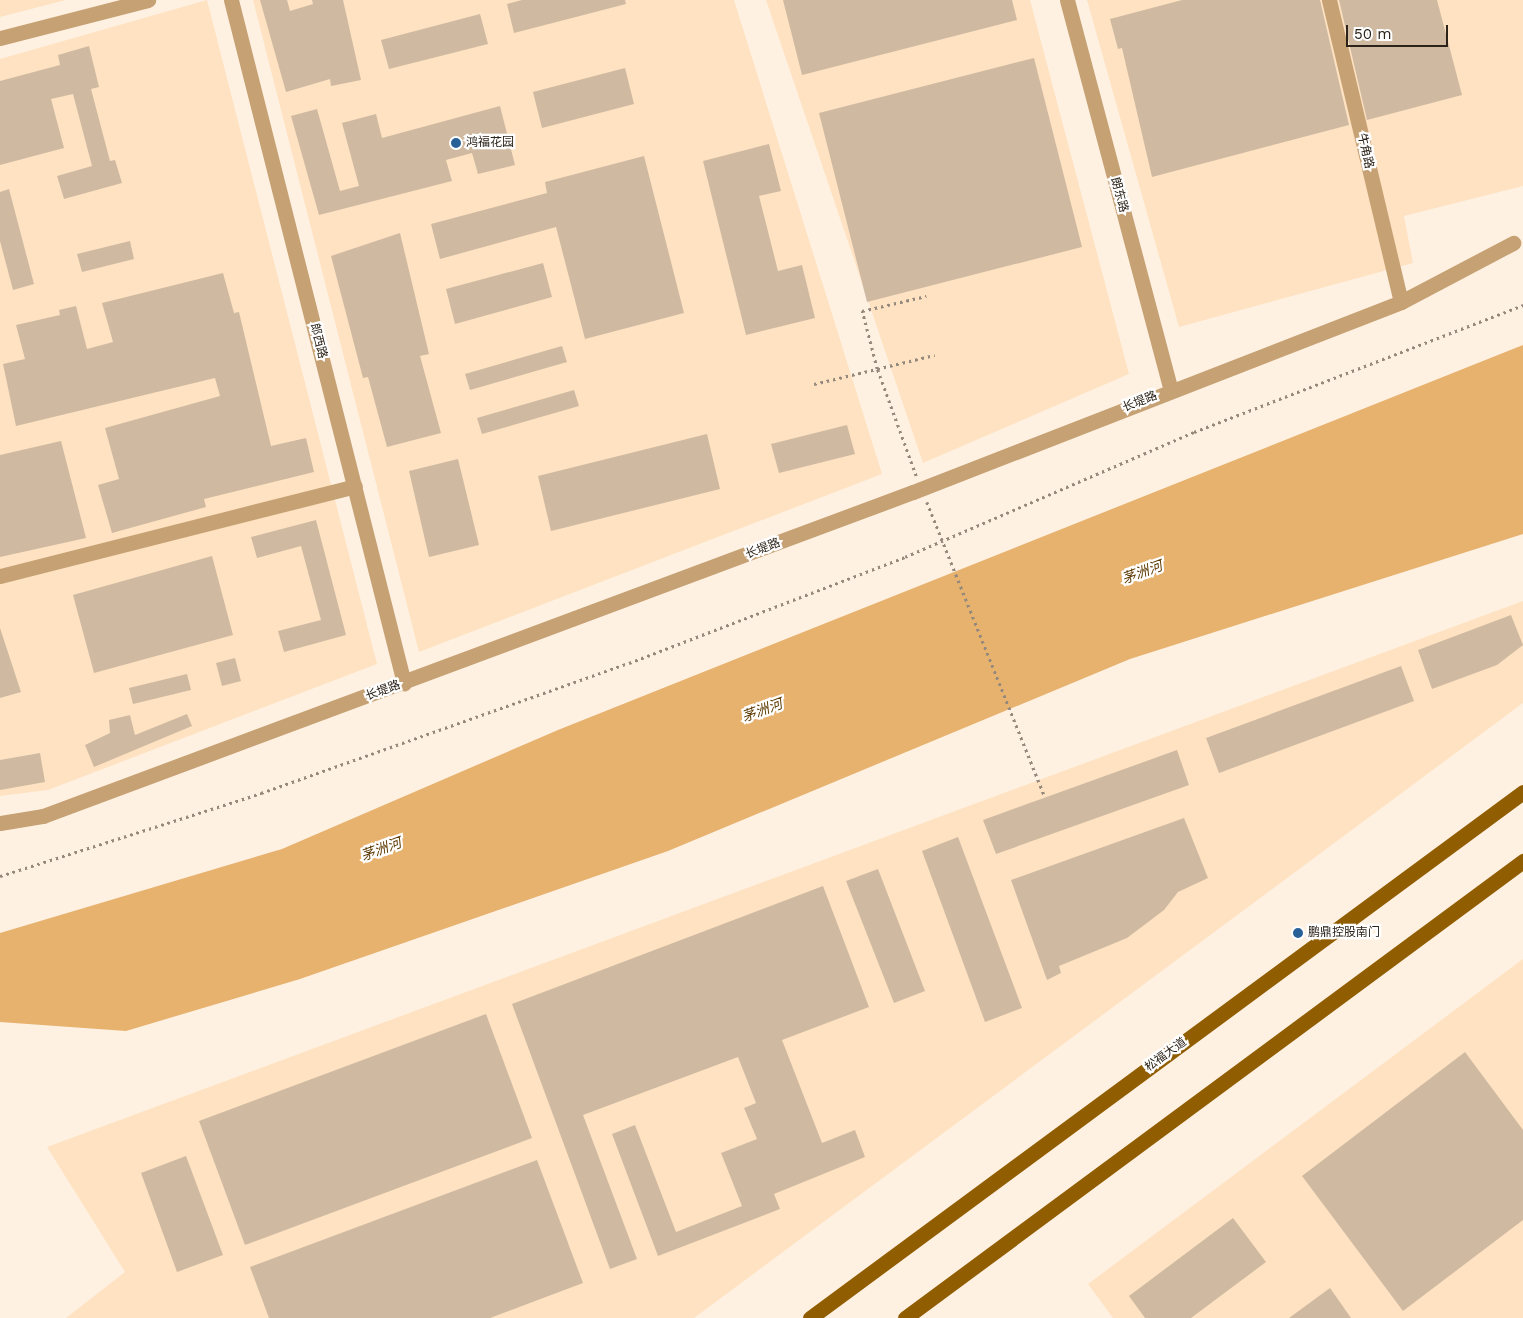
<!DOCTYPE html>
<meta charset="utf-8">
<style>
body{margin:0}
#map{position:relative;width:1523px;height:1318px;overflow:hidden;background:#fff1e2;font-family:"Work Sans","Noto Sans SC",sans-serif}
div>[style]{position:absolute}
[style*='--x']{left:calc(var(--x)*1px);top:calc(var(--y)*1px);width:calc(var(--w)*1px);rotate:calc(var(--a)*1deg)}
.built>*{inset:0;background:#fee2c2}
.water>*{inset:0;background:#e7b16e}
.building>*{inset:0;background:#cfbaa1}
.path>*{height:2.5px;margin-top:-1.25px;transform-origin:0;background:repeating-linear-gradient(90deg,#94897c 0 2.5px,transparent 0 6.5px)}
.minor>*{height:15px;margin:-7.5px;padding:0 7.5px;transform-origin:7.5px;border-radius:7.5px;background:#c6a174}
.major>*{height:15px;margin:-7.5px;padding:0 7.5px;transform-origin:7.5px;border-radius:7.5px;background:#915d01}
.dots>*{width:14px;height:14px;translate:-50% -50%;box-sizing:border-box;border:2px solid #fff;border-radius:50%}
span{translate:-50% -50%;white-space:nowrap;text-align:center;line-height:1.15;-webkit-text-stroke:4.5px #fff;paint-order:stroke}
.poi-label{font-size:12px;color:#2b2319}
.left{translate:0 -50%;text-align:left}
.street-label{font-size:12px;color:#2b2319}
.water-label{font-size:14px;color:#5d3a01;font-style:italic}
.scale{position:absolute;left:1346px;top:25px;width:102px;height:22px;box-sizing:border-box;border:2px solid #2b2319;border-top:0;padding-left:6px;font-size:15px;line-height:18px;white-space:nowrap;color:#2b2319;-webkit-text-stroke:4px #fff;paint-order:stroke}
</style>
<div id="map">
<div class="built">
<i style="clip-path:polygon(0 0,66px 0,0 17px)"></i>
<i style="clip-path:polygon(207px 0,377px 664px,48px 790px,0 796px,0 59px)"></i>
<i style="clip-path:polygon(253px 0,734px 0,882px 474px,419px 652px)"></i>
<i style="clip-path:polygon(766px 0,1030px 0,1129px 374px,923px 463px)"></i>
<i style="clip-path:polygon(1087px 0,1523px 0,1523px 186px,1404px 216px,1413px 263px,1179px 327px)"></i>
<i style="clip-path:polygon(1523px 601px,1523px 703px,694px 1318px,66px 1318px,125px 1272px,47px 1147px)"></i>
<i style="clip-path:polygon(1523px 959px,1523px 1318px,1113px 1318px,1088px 1284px)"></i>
</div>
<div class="water">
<i style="clip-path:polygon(1523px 345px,1523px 534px,1130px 659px,668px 851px,300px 979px,126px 1031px,0 1022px,0 933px,282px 849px,558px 730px)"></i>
</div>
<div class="building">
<i style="clip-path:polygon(260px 0,287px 0,290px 11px,313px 4px,312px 0,343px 0,361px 80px,331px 86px,330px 79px,286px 92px)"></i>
<i style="clip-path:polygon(522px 0,625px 0,626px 4px,514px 33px,507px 4px)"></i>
<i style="clip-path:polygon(783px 0,1012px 0,1017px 20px,802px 75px)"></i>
<i style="clip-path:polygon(1182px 0,1320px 0,1349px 125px,1152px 177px,1122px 48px,1118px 49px,1110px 19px)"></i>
<i style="clip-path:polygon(1339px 0,1437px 0,1462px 95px,1367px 120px)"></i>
<i style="clip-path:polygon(480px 14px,488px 44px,389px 69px,381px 40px)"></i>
<i style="clip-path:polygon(89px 46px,99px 87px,91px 89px,110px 161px,115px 160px,122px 183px,64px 199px,57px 176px,92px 166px,73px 94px,51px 99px,64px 148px,0 165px,0 81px,60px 65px,58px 55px)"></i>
<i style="clip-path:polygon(1034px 58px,1082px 247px,867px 302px,819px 113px)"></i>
<i style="clip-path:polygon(625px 68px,634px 104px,542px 128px,533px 92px)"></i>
<i style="clip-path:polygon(500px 106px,515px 165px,478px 174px,472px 153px,446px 160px,452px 181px,319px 215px,291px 116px,317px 109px,340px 191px,359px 186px,342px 123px,376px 114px,382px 138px)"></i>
<i style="clip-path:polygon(769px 144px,781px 191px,759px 196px,778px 271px,802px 265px,815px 318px,746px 335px,703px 161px)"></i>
<i style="clip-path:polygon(644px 156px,684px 313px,585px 339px,556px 227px,440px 259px,431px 224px,547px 193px,545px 182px)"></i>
<i style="clip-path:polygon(9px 189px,34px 284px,13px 290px,0 241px,0 192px)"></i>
<i style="clip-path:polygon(400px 233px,429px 354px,420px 356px,441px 433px,387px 447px,368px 377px,363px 378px,331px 256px)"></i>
<i style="clip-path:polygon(130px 241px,134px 259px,82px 272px,77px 254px)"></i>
<i style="clip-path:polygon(543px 263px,552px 297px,455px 324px,446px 289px)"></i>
<i style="clip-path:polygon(223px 273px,234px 313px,239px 312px,271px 446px,306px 438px,314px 472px,204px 499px,206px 507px,112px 533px,98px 485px,119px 479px,105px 428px,220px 396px,215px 378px,16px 426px,3px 364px,25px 359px,16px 325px,60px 315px,59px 310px,76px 306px,87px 349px,113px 342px,102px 303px)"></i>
<i style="clip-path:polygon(562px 346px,567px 362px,470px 390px,465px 374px)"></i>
<i style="clip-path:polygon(574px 390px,579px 406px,482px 434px,477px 418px)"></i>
<i style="clip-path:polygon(847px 425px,855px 454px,779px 473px,771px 444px)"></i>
<i style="clip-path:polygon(707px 434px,720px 489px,551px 531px,538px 476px)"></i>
<i style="clip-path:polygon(61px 441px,86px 538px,0 557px,0 455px)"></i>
<i style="clip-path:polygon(458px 459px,479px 545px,429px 557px,409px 471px)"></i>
<i style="clip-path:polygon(316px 520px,346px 635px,284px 652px,278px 631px,321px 620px,301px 546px,257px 558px,251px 537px)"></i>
<i style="clip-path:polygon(212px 556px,233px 635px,94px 673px,73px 595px)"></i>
<i style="clip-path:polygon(1511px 615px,1523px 645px,1497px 665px,1432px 689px,1418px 650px)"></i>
<i style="clip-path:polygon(0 628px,21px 692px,0 698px)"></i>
<i style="clip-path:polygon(235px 658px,241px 681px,222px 686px,216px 663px)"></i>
<i style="clip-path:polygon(1401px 666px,1414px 701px,1219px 773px,1206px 738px)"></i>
<i style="clip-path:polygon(187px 674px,191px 690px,133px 704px,129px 688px)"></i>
<i style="clip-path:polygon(187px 714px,192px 726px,94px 767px,85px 745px,110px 733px,109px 720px,130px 715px,135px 735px)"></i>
<i style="clip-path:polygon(1177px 750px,1189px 785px,996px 854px,983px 820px)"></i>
<i style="clip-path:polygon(40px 753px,45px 782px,0 790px,0 760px)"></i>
<i style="clip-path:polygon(1184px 818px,1208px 878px,1178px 892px,1164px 910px,1127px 938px,1059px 966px,1061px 973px,1047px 980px,1011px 880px)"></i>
<i style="clip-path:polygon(958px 837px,1022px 1008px,985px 1022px,922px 851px)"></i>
<i style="clip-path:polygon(878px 869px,925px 991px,894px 1003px,846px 881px)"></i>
<i style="clip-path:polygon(823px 886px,869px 1007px,782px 1040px,822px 1143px,855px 1130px,865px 1157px,774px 1194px,780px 1209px,658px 1256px,612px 1134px,635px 1125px,676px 1232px,742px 1206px,721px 1153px,757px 1139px,744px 1108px,756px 1103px,738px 1057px,583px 1115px,637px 1259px,610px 1269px,512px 1004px)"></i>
<i style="clip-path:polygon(486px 1014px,532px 1138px,245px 1245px,199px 1121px)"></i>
<i style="clip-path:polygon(1465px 1052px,1523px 1130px,1523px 1220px,1403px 1311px,1302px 1176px)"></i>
<i style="clip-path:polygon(186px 1156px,223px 1255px,177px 1272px,141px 1173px)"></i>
<i style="clip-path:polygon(537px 1160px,583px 1283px,490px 1318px,269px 1318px,250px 1267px)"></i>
<i style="clip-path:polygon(1233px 1218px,1266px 1262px,1191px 1318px,1145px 1318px,1129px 1296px)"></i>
<i style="clip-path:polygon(1330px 1288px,1351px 1318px,1289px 1318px)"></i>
</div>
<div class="path">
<i style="--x:814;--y:384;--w:124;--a:-13.5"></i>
<i style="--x:916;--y:476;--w:114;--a:-110"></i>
<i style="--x:877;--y:369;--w:60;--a:-104.5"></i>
<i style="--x:862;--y:311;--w:66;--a:-13.2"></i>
<i style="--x:927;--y:502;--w:318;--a:68.2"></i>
<i style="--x:0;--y:876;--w:274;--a:-17.6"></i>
<i style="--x:261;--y:793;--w:390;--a:-19.5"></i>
<i style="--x:629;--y:663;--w:296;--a:-21"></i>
<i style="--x:905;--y:557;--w:315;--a:-23.4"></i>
<i style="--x:1194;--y:432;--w:353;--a:-21.1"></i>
</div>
<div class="minor">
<i style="--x:231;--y:0;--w:705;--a:75.79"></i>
<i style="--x:1067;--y:0;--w:404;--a:75.1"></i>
<i style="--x:1329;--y:0;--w:310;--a:76.6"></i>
<i style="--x:0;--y:38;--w:153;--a:-14.4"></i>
<i style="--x:0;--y:576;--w:366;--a:-14.2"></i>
<i style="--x:0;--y:823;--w:44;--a:-9.2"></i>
<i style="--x:43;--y:816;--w:928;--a:-20.43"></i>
<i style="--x:913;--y:492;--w:524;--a:-21.27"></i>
<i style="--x:1401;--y:302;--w:127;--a:-27.8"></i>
</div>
<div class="major">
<i style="--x:810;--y:1318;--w:886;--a:-36.42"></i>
<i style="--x:905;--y:1318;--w:769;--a:-36.48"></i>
</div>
<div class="dots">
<i style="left:456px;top:143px;background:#286098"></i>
<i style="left:1298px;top:933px;background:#286098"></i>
</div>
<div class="poi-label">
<span class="left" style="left:466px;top:143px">鸿福花园</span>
<span class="left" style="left:1308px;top:933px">鹏鼎控股南门</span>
</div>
<div class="street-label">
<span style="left:1365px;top:151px;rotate:77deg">牛角路</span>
<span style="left:1119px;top:195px;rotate:75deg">朗东路</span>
<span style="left:318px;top:341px;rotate:76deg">郎西路</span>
<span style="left:1140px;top:402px;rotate:-22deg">长堤路</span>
<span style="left:763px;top:549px;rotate:-21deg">长堤路</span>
<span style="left:383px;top:691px;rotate:-20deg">长堤路</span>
<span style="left:1166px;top:1055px;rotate:-36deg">松福大道</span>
</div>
<div class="water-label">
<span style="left:1142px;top:572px;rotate:-20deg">茅洲河</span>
<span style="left:762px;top:710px;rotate:-20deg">茅洲河</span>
<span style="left:381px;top:849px;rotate:-20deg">茅洲河</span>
</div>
<div class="scale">50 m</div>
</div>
